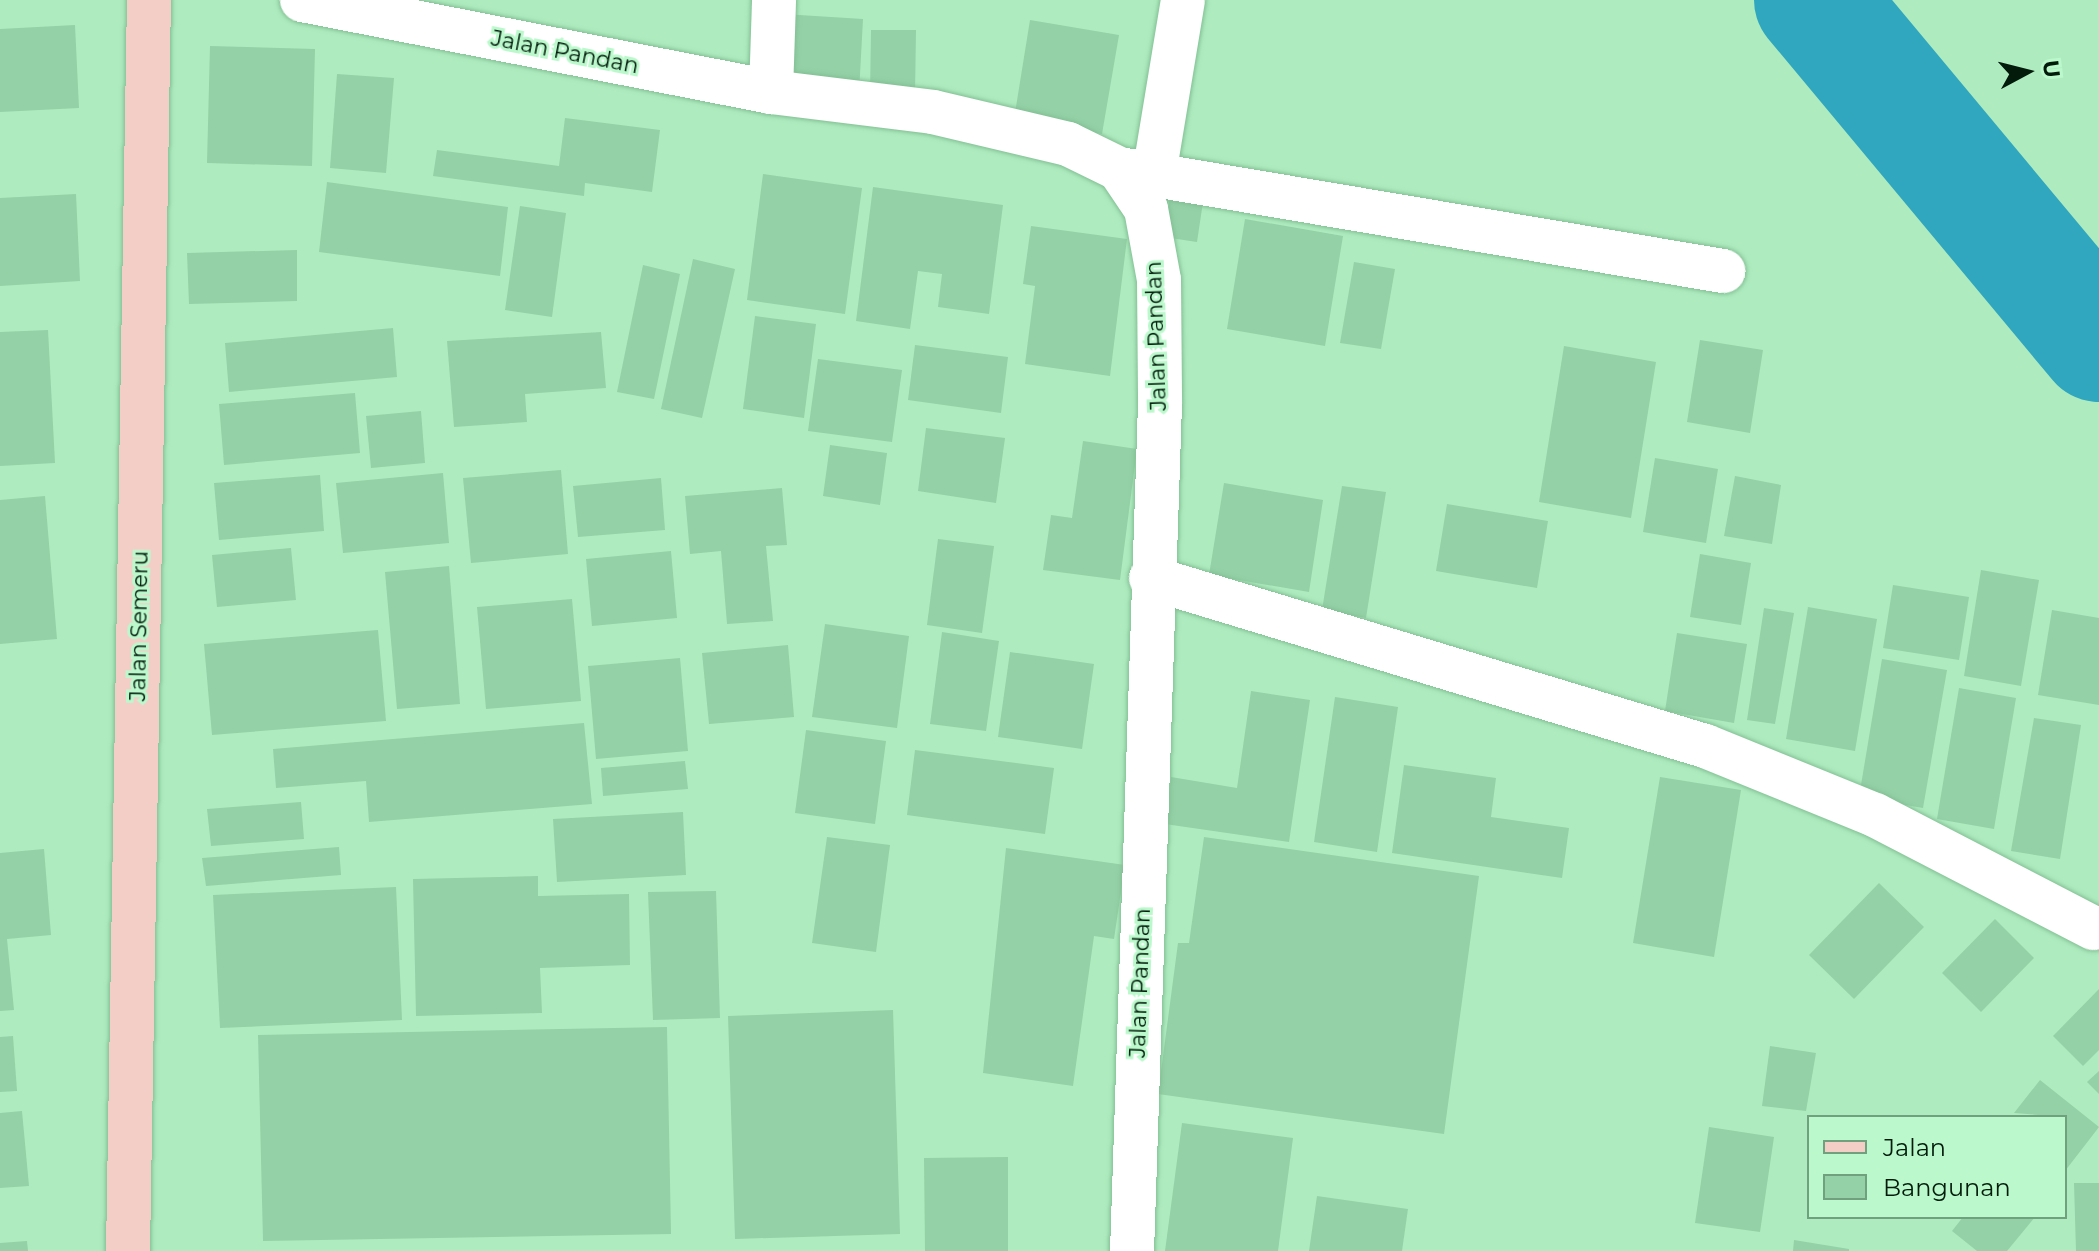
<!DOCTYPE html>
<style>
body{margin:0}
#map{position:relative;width:2099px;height:1251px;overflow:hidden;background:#aeecbf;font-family:Montserrat,sans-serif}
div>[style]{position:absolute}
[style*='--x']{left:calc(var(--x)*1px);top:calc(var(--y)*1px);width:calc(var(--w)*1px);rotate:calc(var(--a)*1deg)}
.river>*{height:120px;margin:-60px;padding:0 60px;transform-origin:60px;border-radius:60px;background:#30a7be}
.building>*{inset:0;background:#94d1a6}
.roads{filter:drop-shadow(0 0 2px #82bf94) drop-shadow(0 0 2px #82bf94)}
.minor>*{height:44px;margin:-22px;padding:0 22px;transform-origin:22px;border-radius:22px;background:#fff}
.secondary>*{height:44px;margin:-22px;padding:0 22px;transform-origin:22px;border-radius:22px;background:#f3cec7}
span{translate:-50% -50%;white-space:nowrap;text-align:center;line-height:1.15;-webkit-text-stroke:6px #bbf9cc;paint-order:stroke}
.street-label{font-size:22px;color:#031b0b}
.legend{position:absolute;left:1807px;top:1115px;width:260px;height:104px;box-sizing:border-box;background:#bbf9cc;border:2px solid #71a07f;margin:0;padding:10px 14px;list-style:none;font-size:24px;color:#031b0b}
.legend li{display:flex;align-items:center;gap:16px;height:40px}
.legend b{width:40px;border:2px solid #71a07f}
.north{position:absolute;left:1987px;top:32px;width:80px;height:80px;-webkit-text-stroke:6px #bbf9cc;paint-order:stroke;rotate:83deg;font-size:22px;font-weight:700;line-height:32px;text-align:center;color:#031b0b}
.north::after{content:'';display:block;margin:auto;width:28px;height:36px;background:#031b0b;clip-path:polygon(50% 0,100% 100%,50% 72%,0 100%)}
</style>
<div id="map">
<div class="river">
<i style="--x:1814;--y:0;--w:445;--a:50.2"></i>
</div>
<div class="building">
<i style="clip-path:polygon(783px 14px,863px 19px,859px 93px,779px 88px)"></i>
<i style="clip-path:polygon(1030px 20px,1119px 35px,1102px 134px,1014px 119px)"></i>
<i style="clip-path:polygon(75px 25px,79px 108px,0 112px,0 29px)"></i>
<i style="clip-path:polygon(871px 30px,916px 30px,915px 96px,870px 95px)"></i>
<i style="clip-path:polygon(210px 46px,315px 49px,312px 166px,207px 163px)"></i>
<i style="clip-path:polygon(337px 74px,394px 78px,386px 173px,330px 168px)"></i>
<i style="clip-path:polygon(565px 118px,660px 130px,652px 192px,585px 183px,584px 196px,433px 176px,437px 150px,559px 166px)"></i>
<i style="clip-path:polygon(763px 174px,862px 188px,845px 314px,747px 300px)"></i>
<i style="clip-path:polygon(327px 182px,508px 207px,500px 276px,319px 252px)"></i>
<i style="clip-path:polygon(873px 187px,1003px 205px,989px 314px,938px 307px,942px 274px,918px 271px,910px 329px,856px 321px)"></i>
<i style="clip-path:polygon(76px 194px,80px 281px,0 286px,0 198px)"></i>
<i style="clip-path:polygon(1170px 196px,1203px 202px,1197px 242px,1164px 237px)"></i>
<i style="clip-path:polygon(520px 206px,566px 213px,552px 317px,505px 310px)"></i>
<i style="clip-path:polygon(1245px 219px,1343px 236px,1325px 346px,1227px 329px)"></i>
<i style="clip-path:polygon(1031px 226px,1127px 239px,1110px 376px,1025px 364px,1035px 286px,1023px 284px)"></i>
<i style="clip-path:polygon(297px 250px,297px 301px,189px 304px,187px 253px)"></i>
<i style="clip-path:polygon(693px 259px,735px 269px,702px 418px,661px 409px)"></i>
<i style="clip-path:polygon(1354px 262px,1395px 269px,1381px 349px,1340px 343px)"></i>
<i style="clip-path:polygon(643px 265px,680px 274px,654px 399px,617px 392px)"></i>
<i style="clip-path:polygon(755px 316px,816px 324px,804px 418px,743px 409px)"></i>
<i style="clip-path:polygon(393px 328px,397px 377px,229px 392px,225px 343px)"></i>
<i style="clip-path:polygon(48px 330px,55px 463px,0 466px,0 332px)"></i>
<i style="clip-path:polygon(601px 332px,606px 388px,525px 394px,527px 422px,454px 427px,447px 341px)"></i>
<i style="clip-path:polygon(1700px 340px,1763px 350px,1750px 433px,1687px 422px)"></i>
<i style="clip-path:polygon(915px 345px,1008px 357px,1001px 413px,908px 400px)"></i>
<i style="clip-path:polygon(1564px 346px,1656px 362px,1631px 518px,1539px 502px)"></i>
<i style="clip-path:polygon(818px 359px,902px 370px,892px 442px,808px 431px)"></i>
<i style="clip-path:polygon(355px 393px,360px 453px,224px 465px,219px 404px)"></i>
<i style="clip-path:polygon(421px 411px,425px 463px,371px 468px,366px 416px)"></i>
<i style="clip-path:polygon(926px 428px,1005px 438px,996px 503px,918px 491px)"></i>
<i style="clip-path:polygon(1083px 441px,1137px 449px,1120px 580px,1043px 570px,1051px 515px,1072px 518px)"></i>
<i style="clip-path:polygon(830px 445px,887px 453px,880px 505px,823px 496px)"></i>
<i style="clip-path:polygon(1655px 458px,1718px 469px,1706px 543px,1643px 532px)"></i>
<i style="clip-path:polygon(561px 470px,568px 554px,471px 563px,463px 478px)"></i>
<i style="clip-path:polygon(443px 473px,449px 543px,343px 553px,336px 483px)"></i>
<i style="clip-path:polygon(320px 475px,324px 531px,219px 540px,214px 483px)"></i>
<i style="clip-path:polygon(1735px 476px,1781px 485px,1772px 544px,1724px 536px)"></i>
<i style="clip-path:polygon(661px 478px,665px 530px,578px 537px,573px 486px)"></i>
<i style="clip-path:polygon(1224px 483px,1323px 500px,1309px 592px,1209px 575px)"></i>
<i style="clip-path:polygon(1342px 486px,1386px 492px,1366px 618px,1322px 610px)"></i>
<i style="clip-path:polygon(782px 488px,787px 545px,766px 546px,773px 621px,727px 624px,721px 551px,690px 554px,685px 496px)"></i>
<i style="clip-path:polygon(45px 496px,57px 639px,0 644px,0 500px)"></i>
<i style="clip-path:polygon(1447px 504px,1548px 521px,1537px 588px,1436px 571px)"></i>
<i style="clip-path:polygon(938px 539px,994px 546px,982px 633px,927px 625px)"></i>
<i style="clip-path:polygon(291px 548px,296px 600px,217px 607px,212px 555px)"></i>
<i style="clip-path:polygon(671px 551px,677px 618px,592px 626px,586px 559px)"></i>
<i style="clip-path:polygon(1700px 554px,1751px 563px,1741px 625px,1690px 617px)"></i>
<i style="clip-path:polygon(449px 566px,460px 704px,397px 709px,385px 572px)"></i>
<i style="clip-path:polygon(1981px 570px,2039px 580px,2021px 686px,1964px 676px)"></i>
<i style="clip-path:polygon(1893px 585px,1969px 597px,1959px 660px,1883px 648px)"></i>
<i style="clip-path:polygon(572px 599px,581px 701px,486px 709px,477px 607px)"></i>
<i style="clip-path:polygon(1808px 607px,1877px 619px,1855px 751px,1786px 739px)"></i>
<i style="clip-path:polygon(1764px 608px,1794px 613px,1775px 724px,1747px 720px)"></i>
<i style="clip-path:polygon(2052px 610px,2099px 618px,2099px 705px,2038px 695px)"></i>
<i style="clip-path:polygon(825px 624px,909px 636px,897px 728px,812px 717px)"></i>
<i style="clip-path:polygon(378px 630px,386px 721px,212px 735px,204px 644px)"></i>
<i style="clip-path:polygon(942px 632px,999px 641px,986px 731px,930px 724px)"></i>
<i style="clip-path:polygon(1677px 633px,1747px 644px,1734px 723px,1665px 711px)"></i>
<i style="clip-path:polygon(788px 645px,794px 717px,709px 724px,702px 653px)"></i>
<i style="clip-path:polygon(1010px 652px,1094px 664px,1082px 749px,998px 737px)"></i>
<i style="clip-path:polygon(680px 658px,688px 751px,596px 759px,588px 666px)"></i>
<i style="clip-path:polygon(1882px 659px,1947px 670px,1923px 808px,1859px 797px)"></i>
<i style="clip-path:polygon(1959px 688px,2016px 698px,1994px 829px,1937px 819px)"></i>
<i style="clip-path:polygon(1251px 691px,1310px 700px,1289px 842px,1165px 824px,1171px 777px,1237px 788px)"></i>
<i style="clip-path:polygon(1335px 697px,1398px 707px,1377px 852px,1314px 842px)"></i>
<i style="clip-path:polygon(2034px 718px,2081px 725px,2060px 859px,2011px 851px)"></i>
<i style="clip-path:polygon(584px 723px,592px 804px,369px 822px,366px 781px,276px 788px,273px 749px)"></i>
<i style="clip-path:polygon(806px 730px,886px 741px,875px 824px,795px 813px)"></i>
<i style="clip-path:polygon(915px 750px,1054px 768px,1045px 834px,907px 815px)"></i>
<i style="clip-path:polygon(685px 761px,688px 789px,603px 796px,601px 768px)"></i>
<i style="clip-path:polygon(1404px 765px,1496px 778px,1491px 817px,1569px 828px,1562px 878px,1392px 853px)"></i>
<i style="clip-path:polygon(1660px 777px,1741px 790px,1714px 957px,1633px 943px)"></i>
<i style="clip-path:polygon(301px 802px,304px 839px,211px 846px,207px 809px)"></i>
<i style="clip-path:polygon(683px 812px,686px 875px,557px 882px,553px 819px)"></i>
<i style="clip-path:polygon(827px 837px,890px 845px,876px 952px,812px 943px)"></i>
<i style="clip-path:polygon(1204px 837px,1479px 876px,1444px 1134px,1158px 1094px,1178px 943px,1189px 943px)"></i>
<i style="clip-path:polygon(339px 847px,341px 875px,206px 886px,202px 858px)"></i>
<i style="clip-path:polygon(1006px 848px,1125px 865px,1114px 939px,1094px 936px,1073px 1086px,983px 1073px)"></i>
<i style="clip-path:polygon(44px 849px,51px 935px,7px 939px,14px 1010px,0 1011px,0 853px)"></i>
<i style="clip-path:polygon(538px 876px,538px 896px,629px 894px,630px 965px,540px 968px,542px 1013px,416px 1016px,413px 879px)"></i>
<i style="clip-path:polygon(1879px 883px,1924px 927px,1854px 999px,1809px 955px)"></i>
<i style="clip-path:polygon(396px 887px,402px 1020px,220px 1028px,213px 895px)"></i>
<i style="clip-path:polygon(716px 891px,720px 1018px,653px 1020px,648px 892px)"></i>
<i style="clip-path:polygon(1995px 919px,2034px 958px,1981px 1012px,1942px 973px)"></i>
<i style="clip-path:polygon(2099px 989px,2099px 1050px,2083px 1066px,2053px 1036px)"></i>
<i style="clip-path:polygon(893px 1010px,900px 1234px,735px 1239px,728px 1016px)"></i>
<i style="clip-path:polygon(667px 1027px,671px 1234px,263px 1241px,258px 1035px)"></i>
<i style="clip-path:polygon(13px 1036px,17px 1091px,0 1092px,0 1037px)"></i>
<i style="clip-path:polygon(1770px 1046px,1816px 1053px,1806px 1111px,1762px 1106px)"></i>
<i style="clip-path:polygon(2099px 1071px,2099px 1094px,2087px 1082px)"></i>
<i style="clip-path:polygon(2040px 1080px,2099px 1127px,2065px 1171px,2065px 1117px,2014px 1113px)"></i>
<i style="clip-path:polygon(22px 1111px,29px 1186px,0 1188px,0 1113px)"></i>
<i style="clip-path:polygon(1182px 1123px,1293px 1138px,1278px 1251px,1165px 1251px)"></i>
<i style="clip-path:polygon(1709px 1127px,1774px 1137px,1760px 1232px,1695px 1223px)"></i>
<i style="clip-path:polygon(1008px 1157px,1008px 1251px,925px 1251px,924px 1158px)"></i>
<i style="clip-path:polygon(2074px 1183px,2099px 1183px,2099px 1251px,2076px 1251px)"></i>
<i style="clip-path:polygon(1317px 1196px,1408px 1209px,1402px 1251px,1309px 1251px)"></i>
<i style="clip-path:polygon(1963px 1217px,2035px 1217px,2007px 1251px,1977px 1251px,1952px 1231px)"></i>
<i style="clip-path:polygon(1794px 1240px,1849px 1249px,1849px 1251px,1793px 1251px)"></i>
<i style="clip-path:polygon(27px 1241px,28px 1251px,0 1251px,0 1243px)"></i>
</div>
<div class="roads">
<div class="minor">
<i style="--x:302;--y:0;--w:478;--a:11.1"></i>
<i style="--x:771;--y:92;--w:163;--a:7"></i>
<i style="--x:933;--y:112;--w:139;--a:13.3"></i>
<i style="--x:1068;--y:144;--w:57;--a:26.1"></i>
<i style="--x:1119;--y:169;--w:48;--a:56"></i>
<i style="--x:1146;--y:209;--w:72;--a:79.6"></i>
<i style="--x:1159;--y:280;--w:124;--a:89.5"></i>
<i style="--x:1160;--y:404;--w:847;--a:91.89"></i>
<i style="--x:771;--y:92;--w:92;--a:-88.1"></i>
<i style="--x:1119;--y:169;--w:613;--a:9.59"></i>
<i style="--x:1154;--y:175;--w:177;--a:-80.6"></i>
<i style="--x:1151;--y:578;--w:579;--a:16.87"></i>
<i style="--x:1705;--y:746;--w:183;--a:22.1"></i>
<i style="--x:1875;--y:815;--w:246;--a:27.4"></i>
</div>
<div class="secondary">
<i style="--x:128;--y:1251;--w:1251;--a:-89.04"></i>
</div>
</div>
<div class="street-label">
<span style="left:565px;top:52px;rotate:11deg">Jalan Pandan</span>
<span style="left:1156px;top:336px;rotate:-92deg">Jalan Pandan</span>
<span style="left:139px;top:626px;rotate:-89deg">Jalan Semeru</span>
<span style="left:1140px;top:983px;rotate:-88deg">Jalan Pandan</span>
</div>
<ul class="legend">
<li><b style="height:10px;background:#f3cec7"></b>Jalan</li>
<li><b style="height:22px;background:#94d1a6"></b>Bangunan</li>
</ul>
<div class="north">U</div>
</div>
